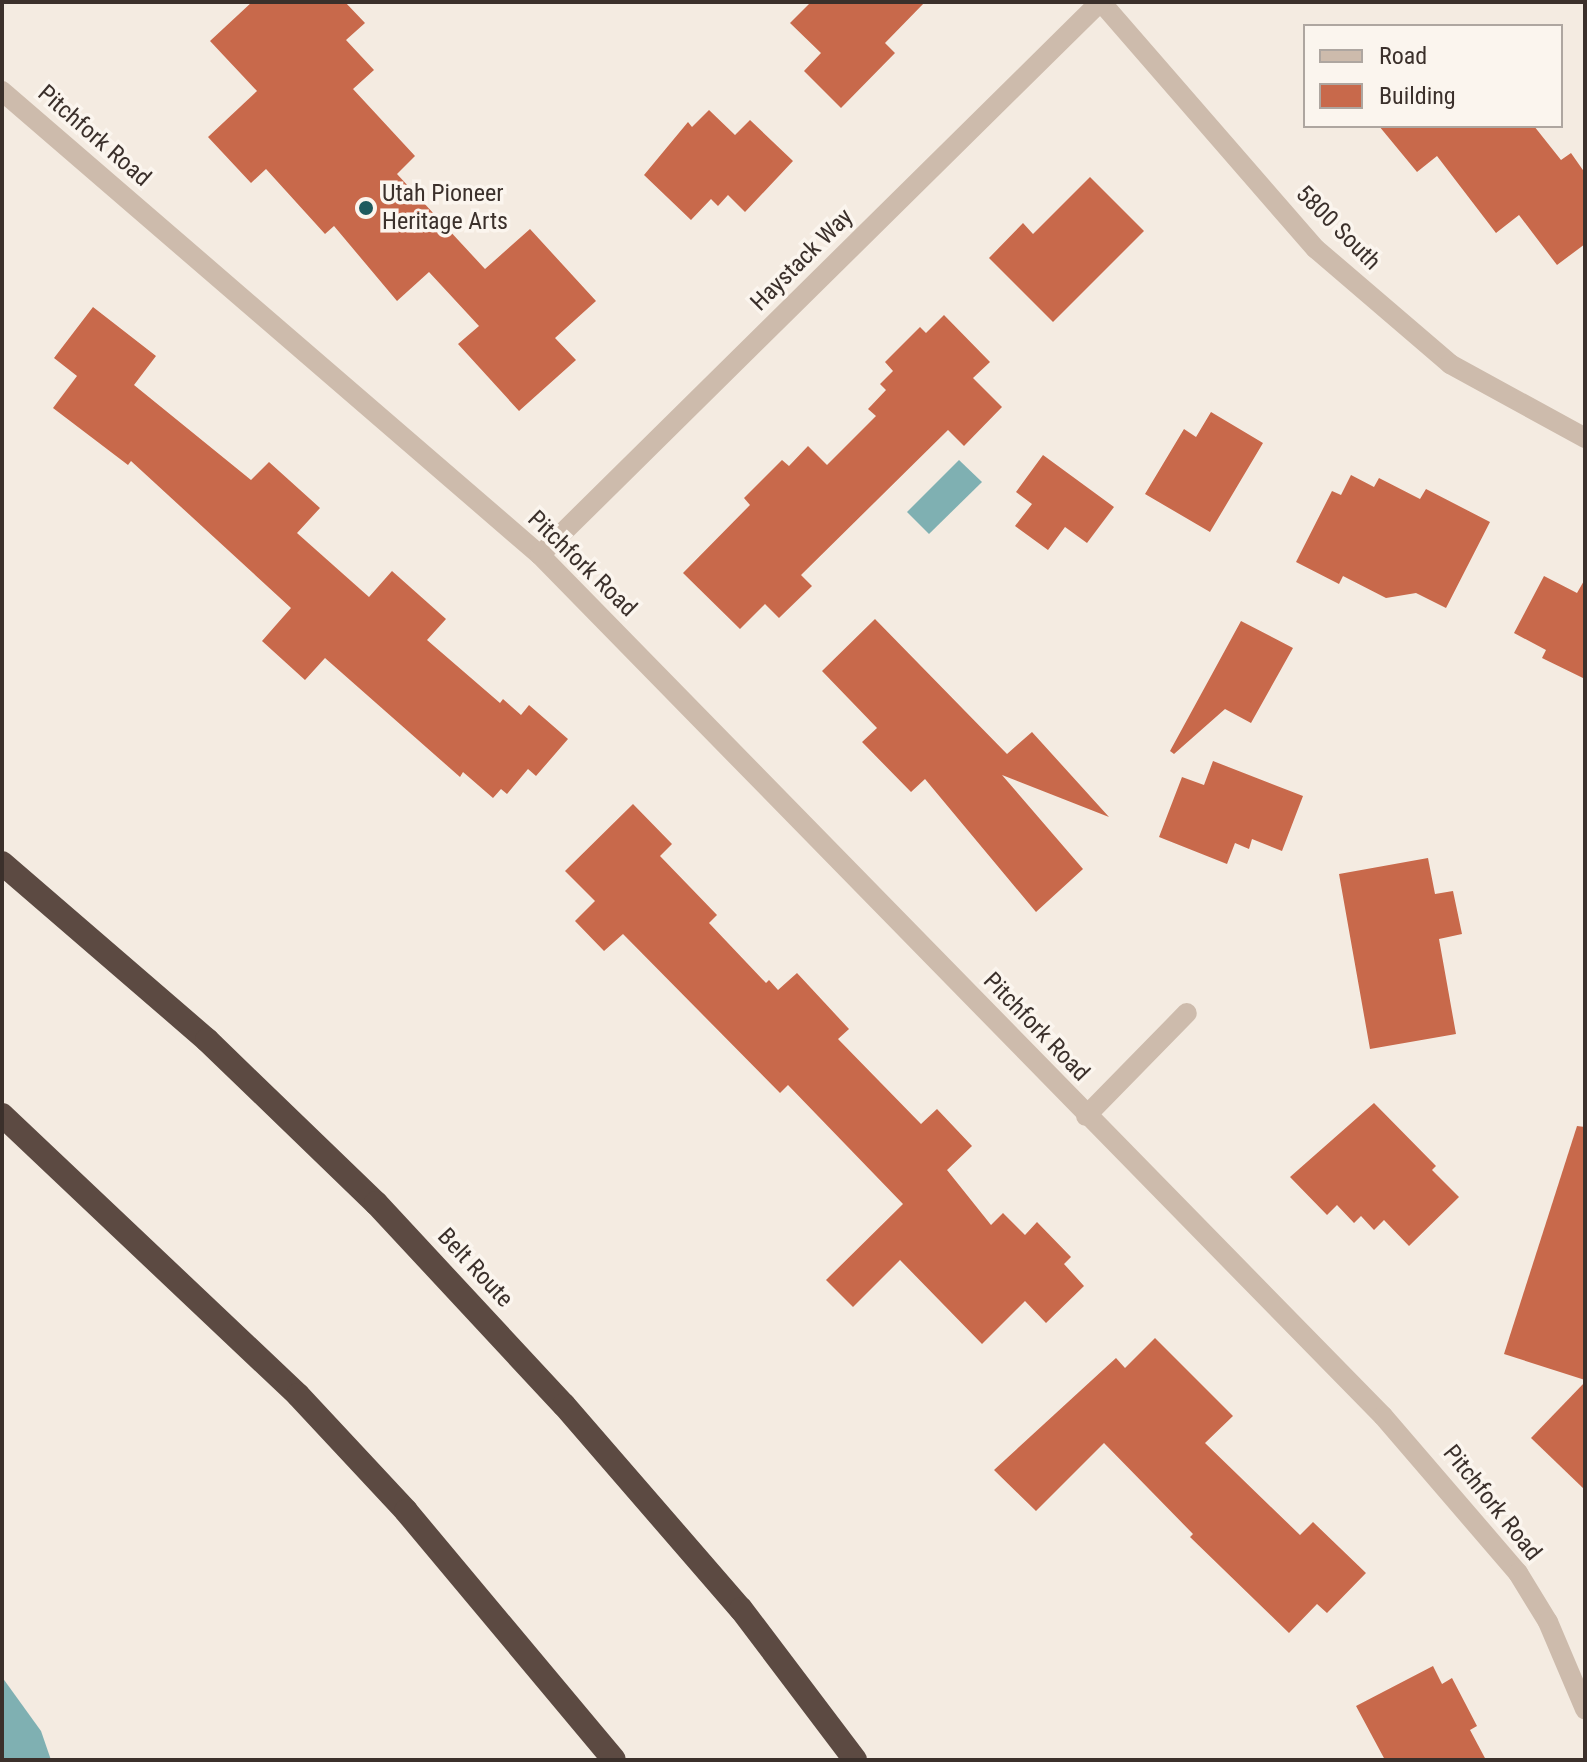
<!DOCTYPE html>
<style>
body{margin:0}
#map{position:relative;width:1587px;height:1762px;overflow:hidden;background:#f4ebe1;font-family:"Roboto Condensed",sans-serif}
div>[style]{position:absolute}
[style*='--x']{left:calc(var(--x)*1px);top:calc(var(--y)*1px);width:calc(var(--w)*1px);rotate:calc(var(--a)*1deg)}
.water>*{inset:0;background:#7fb0b2}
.building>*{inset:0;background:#c8694b}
.minor>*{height:20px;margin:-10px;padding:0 10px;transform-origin:10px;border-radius:10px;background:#cdbbac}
.highway>*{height:24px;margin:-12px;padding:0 12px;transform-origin:12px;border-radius:12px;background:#5c4a42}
.dots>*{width:22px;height:22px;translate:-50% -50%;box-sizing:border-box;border:4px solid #fbf5ee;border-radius:50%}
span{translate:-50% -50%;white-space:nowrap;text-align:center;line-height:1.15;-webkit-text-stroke:7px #fbf5ee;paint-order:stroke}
.street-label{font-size:24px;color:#3b302b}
.poi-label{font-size:24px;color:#3b302b}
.left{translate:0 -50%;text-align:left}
.frame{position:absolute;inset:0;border:4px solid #3b302b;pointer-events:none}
.legend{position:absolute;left:1303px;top:24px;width:260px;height:104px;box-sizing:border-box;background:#fbf5ee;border:2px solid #aea6a0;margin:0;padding:10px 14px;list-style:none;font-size:24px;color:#3b302b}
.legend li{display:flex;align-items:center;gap:16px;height:40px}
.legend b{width:40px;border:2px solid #aea6a0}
</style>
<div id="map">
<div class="water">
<i style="clip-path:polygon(959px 460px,982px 482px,929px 534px,907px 512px)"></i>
<i style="clip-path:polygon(2px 1677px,41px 1731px,51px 1760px,2px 1760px)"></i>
</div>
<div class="building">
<i style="clip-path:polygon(252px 2px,345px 2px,365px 23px,346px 40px,374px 70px,353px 89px,415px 156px,397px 174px,485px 269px,530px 229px,596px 301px,555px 338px,576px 360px,519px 411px,458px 344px,479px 326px,429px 272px,397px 301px,334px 226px,325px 234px,266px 169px,251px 183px,208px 137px,257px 91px,210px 41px)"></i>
<i style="clip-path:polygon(811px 2px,925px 2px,885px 43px,895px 53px,841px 108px,804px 71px,821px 53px,790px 23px)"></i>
<i style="clip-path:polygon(709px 110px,735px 135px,750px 120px,793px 161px,745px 212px,728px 195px,718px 206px,711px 199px,691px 220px,644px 175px,688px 122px,692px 127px)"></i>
<i style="clip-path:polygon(1379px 126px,1534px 126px,1561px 160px,1571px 153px,1585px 173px,1585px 244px,1557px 265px,1519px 215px,1496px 233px,1437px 156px,1417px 172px)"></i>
<i style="clip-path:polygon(1090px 177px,1144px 231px,1053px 322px,989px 258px,1023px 223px,1033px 234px)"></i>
<i style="clip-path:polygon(93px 307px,156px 356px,134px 385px,251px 480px,269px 462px,320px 508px,297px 533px,369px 597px,392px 571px,446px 619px,427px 640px,500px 703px,503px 699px,521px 715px,529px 705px,568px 739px,536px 776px,528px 769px,507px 794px,501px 789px,493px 798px,463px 772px,460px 777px,325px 658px,305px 680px,262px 641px,291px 608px,131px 461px,128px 465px,53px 408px,77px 376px,54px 358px)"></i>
<i style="clip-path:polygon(944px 315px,990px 362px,973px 378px,1002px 407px,964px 446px,948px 430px,801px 575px,812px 586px,779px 618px,765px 604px,740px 629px,683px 573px,750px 505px,744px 498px,782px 460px,789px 466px,808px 446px,827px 465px,876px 416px,868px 409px,886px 390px,880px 384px,893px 371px,885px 362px,920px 327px,926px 333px)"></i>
<i style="clip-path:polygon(1211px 412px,1263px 443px,1210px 532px,1145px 494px,1184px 429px,1196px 437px)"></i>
<i style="clip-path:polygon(1043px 455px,1114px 507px,1087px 543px,1065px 527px,1048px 550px,1015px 526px,1032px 504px,1016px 492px)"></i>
<i style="clip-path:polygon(1351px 475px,1374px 487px,1379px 478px,1420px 499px,1426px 489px,1490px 522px,1446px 608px,1416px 593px,1386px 598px,1343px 576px,1339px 584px,1296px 562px,1332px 491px,1341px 495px)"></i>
<i style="clip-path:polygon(1544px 576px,1577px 593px,1585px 579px,1585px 679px,1542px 658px,1546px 650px,1514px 633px)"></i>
<i style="clip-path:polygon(875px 619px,1007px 754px,1032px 732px,1109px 817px,1002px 775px,1083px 869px,1036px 912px,925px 779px,911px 792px,862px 742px,877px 728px,822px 671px)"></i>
<i style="clip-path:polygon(1241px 621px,1293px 648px,1251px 723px,1225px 709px,1174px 754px,1170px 751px)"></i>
<i style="clip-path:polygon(1213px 761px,1303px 796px,1282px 851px,1252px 839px,1249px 849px,1235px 843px,1227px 864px,1159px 837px,1182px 777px,1204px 785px)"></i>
<i style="clip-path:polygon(633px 804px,672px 844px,660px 856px,717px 915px,709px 923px,766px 983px,769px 980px,778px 990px,797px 973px,849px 1029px,838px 1039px,921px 1124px,937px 1109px,972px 1146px,947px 1170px,991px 1225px,1003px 1213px,1025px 1235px,1037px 1222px,1071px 1257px,1064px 1264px,1084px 1286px,1046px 1323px,1025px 1301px,982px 1344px,900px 1260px,853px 1307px,826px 1280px,903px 1204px,788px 1085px,780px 1093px,623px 934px,604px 951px,575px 921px,595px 901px,565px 871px)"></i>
<i style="clip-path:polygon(1428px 858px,1435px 894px,1453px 891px,1462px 934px,1439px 939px,1456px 1034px,1370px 1049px,1339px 874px)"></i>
<i style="clip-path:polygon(1374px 1103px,1436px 1166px,1432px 1170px,1459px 1197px,1409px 1246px,1384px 1220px,1374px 1230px,1361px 1216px,1354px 1223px,1337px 1205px,1327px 1215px,1290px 1177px)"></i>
<i style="clip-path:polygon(1577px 1126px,1585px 1127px,1585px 1380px,1504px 1354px)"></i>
<i style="clip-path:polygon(1155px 1338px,1233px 1416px,1205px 1443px,1300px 1535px,1313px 1522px,1366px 1573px,1327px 1613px,1317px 1604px,1289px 1633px,1190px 1537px,1193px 1534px,1104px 1443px,1036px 1511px,994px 1470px,1116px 1358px,1125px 1368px)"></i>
<i style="clip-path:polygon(1585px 1382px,1585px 1490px,1531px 1438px)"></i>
<i style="clip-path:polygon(1433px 1666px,1442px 1684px,1452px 1678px,1477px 1726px,1470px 1730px,1486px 1760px,1385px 1760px,1356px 1706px)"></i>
</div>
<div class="minor">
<i style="--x:1101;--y:2;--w:327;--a:49"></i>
<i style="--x:1316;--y:249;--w:177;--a:40.6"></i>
<i style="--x:1450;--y:364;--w:154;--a:28.7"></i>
<i style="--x:2;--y:91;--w:710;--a:40.78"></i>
<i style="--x:540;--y:555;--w:1205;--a:45.61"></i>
<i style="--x:1383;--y:1416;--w:207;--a:49.3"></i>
<i style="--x:1518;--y:1573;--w:57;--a:58.5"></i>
<i style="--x:1548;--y:1622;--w:95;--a:67"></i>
<i style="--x:540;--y:555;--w:787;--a:-44.64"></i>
<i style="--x:1086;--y:1116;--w:144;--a:-45.6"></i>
</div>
<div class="highway">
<i style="--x:2;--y:863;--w:271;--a:40.8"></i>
<i style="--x:207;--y:1040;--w:235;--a:44"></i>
<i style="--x:376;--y:1203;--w:276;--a:47.1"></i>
<i style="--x:564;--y:1405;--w:270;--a:49.1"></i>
<i style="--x:741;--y:1609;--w:189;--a:52.9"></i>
<i style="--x:2;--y:1115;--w:407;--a:43.4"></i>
<i style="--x:298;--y:1395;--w:158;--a:47"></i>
<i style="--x:406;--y:1511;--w:324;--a:50.1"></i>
</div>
<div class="dots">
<i style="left:366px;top:208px;background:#1f5a5e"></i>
</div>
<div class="street-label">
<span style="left:94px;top:136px;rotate:41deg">Pitchfork Road</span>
<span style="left:1338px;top:228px;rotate:45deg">5800 South</span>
<span style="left:802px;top:260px;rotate:-45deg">Haystack Way</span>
<span style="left:582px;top:564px;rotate:44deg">Pitchfork Road</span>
<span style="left:1036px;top:1027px;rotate:46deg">Pitchfork Road</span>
<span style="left:475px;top:1268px;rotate:47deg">Belt Route</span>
<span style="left:1492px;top:1503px;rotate:51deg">Pitchfork Road</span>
</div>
<div class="poi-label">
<span class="left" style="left:382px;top:208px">Utah Pioneer<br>Heritage Arts</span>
</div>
<div class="frame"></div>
<ul class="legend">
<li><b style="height:10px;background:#cdbbac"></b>Road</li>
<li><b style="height:22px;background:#c8694b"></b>Building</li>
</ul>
</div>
